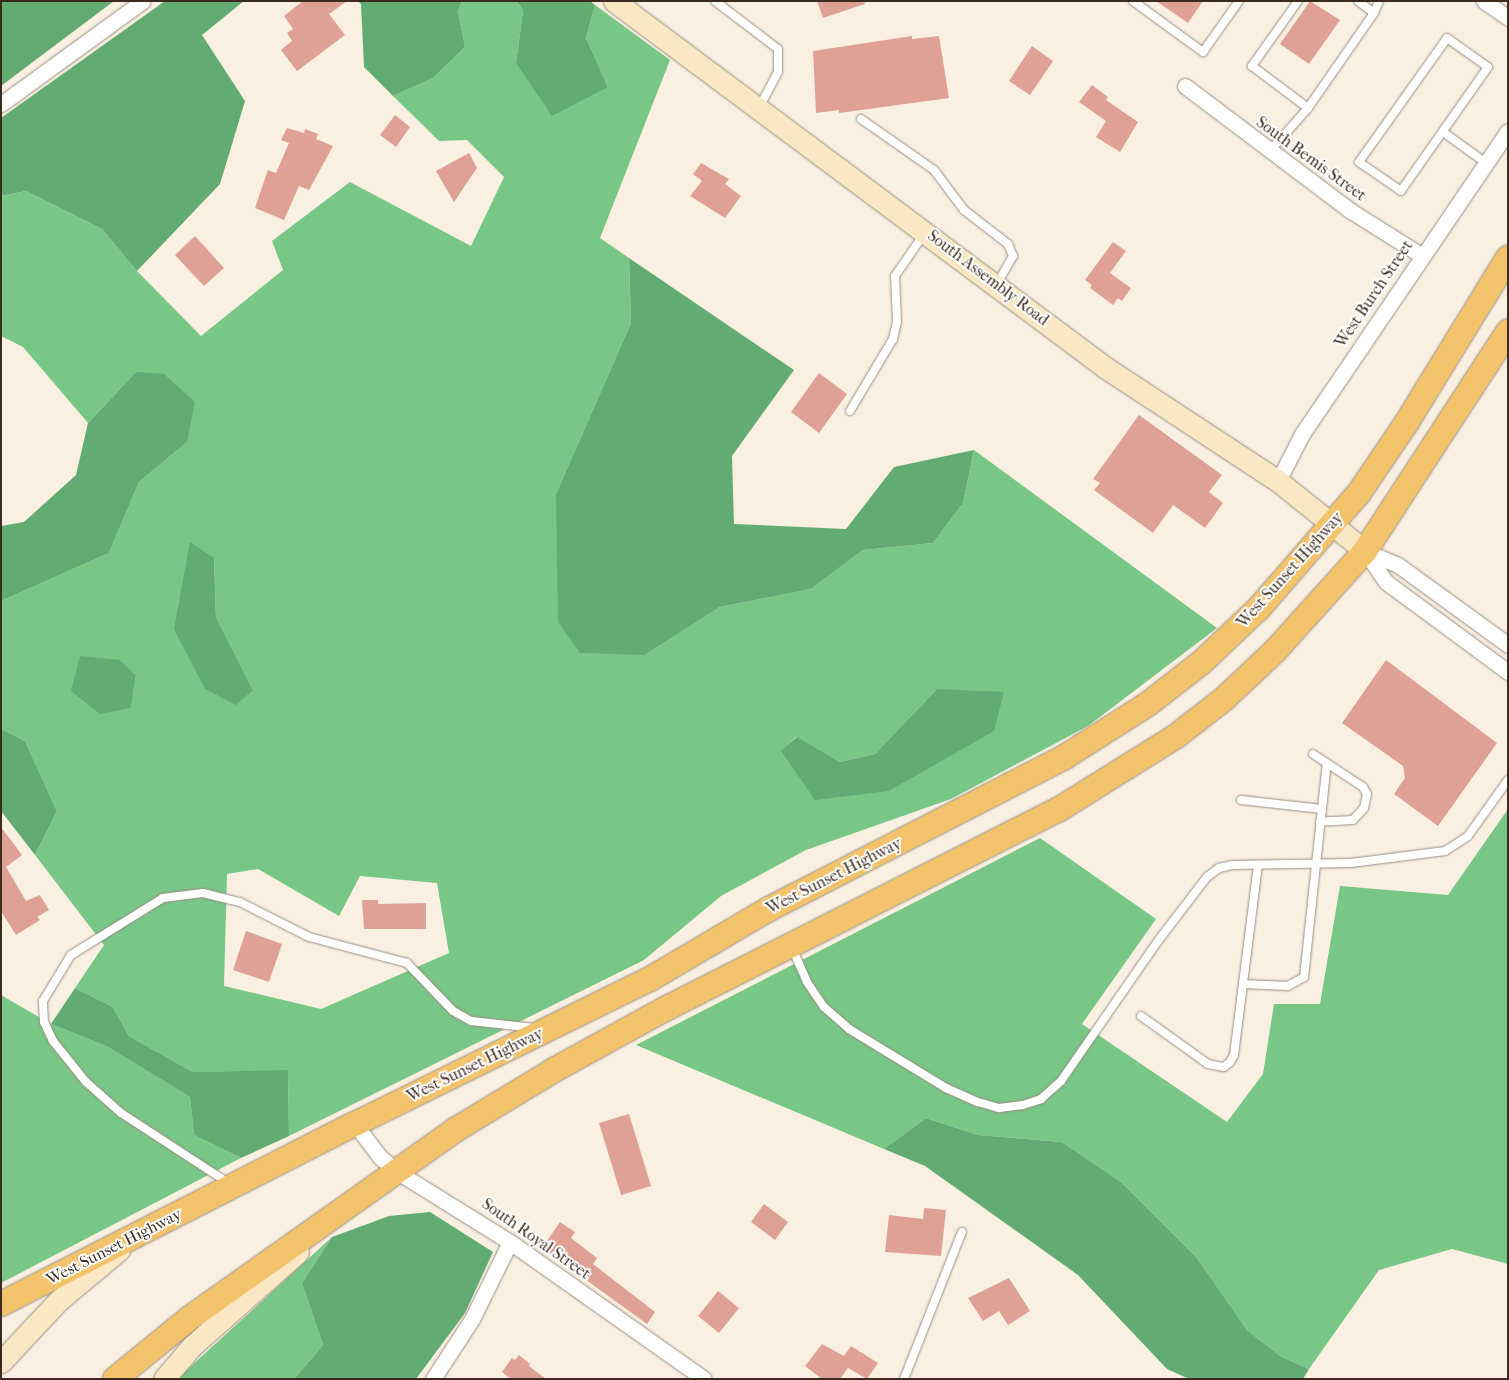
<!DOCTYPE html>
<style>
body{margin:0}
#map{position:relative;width:1509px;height:1380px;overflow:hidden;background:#f9f0e2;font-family:"IM FELL French Canon",serif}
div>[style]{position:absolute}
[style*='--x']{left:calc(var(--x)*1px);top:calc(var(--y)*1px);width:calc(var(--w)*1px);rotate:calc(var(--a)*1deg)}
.green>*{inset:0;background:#78c787}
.forest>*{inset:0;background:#62ac74}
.building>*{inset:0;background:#dfa196}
.roads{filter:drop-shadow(0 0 1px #9a8d80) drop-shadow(0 0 1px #9a8d80)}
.lane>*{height:8px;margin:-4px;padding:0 4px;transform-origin:4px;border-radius:4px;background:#fff}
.street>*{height:15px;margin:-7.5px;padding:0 7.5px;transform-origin:7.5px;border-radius:7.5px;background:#fff}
.secondary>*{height:21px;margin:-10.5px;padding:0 10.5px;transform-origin:10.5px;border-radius:10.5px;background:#fae7c3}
.primary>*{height:24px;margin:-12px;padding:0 12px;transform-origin:12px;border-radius:12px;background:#f2c36a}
span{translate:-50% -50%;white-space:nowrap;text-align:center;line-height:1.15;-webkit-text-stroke:4px #fff;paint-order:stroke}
.street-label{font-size:16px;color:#3b2a1e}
.frame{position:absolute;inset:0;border:2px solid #3b2a1e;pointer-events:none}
</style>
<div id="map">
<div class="green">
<i style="clip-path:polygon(evenodd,462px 1px,517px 1px,523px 11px,516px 63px,608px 87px,586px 38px,595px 5px,670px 60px,600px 238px,629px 258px,631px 323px,556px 494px,645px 655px,720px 607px,811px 589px,863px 550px,933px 543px,963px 503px,974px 450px,1217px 628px,1088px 726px,951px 799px,806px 850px,721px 896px,644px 960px,289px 1136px,288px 1071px,193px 1072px,129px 1036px,113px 1007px,75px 988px,104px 945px,35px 855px,57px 811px,25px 741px,1px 729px,1px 601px,109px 553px,139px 482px,187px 442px,136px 372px,88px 423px,23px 347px,1px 336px,1px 196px,26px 191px,102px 229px,137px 271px,201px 336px,283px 270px,272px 241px,350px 182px,471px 246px,504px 177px,467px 140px,439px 141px,393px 96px,433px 78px,465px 47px,458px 11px,462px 1px,214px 558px,216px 617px,253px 690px,174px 629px,214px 558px,462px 1px,120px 660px,136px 675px,131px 707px,120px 660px,462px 1px,937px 689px,889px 791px,781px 752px,796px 737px,840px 762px,875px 754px,937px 689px,462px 1px,258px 869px,339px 916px,360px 876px,437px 883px,449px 953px,321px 1009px,224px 986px,227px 874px,258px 869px)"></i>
<i style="clip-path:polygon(1508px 809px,1508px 1264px,1452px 1249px,1379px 1270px,1309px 1369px,1280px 1356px,1247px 1330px,1197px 1258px,1121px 1182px,1062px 1142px,978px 1135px,926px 1118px,884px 1149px,636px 1045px,1040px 838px,1156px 919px,1082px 1024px,1227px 1122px,1263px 1074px,1274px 1004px,1320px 1004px,1340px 886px,1448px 895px)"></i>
<i style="clip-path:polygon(1px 995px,51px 1024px,106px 1046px,190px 1097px,194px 1135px,241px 1158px,1px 1283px)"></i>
<i style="clip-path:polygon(332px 1237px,302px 1283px,323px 1345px,294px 1379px,177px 1379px)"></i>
</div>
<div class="forest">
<i style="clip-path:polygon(1px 1px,114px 1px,1px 86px)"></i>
<i style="clip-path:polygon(165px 1px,244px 1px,202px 35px,245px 101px,220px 184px,137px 271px,102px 229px,26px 191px,1px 196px,1px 118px)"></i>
<i style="clip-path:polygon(358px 1px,462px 1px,458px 11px,465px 47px,433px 78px,393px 96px,364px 67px,361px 4px)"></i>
<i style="clip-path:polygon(517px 1px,590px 1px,595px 5px,586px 38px,608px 87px,552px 116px,516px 63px,523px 11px)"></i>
<i style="clip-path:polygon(629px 258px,794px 370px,732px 456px,734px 524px,846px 529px,894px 467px,974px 450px,963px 503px,933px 543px,863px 550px,811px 589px,720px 607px,645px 655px,580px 653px,558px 622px,556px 494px,631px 323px)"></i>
<i style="clip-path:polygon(136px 372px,164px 374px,195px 402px,187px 442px,139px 482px,109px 553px,1px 601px,1px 526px,24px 522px,76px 475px,88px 423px)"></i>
<i style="clip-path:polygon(190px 542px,214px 558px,216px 617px,253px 690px,236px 705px,205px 689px,174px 629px)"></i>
<i style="clip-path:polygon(80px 656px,120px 660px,136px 675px,131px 708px,100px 714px,71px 691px)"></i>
<i style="clip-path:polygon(937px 689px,1004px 692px,994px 731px,889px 791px,815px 800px,781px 751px,797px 737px,840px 762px,875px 754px)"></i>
<i style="clip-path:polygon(1px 729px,25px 741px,57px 811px,35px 855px,1px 811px)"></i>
<i style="clip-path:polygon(75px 988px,113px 1007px,129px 1036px,193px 1072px,288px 1070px,289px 1136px,241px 1158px,194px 1135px,190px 1097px,106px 1046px,51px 1024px)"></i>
<i style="clip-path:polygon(926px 1118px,978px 1135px,1062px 1142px,1121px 1182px,1197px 1258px,1247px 1330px,1280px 1356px,1309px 1369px,1303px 1379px,1189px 1379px,1167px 1369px,1078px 1275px,925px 1166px,884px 1149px)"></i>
<i style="clip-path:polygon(430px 1212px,493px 1252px,465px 1313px,416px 1379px,294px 1379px,323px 1345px,302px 1283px,332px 1237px,389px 1216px)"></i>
</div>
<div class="building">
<i style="clip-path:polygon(303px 1px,347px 1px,329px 14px,345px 35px,297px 71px,281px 50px,292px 41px,287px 33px,293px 29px,284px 16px)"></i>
<i style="clip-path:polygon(817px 1px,864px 1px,865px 4px,823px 18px)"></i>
<i style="clip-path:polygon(1156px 1px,1203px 1px,1188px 23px)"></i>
<i style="clip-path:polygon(1310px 1px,1340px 20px,1309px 64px,1280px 44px)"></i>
<i style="clip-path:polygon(912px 36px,912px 39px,939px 36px,949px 98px,839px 113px,839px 110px,816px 113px,813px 51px)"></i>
<i style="clip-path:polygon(1032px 46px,1053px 61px,1030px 95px,1009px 81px)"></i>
<i style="clip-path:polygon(1092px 85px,1108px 97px,1106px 100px,1138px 122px,1120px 152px,1096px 137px,1106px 121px,1079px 102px)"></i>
<i style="clip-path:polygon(395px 115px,410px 127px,396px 147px,380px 135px)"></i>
<i style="clip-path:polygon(287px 128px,304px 133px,305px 129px,318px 134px,316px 139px,333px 146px,309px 190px,299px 186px,284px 220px,255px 208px,268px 170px,276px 173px,289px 143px,281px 140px)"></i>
<i style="clip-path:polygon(469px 153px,477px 168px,454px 202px,436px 171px)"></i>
<i style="clip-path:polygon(701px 163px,729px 179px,725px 184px,741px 196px,725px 218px,690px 196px,702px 181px,693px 174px)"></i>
<i style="clip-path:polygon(195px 236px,224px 268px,204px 286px,175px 255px)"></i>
<i style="clip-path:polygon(1113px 242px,1126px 251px,1110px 273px,1131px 288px,1122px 301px,1118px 298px,1113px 305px,1090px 288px,1092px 285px,1085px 280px)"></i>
<i style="clip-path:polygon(819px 373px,847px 394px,819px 433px,791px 412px)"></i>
<i style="clip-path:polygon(1139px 415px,1222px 475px,1209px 492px,1223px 503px,1205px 528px,1173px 505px,1153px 533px,1094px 490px,1100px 483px,1093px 479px)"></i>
<i style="clip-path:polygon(1386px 660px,1497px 743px,1438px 826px,1394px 794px,1405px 778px,1403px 766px,1342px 723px)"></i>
<i style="clip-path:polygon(1px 827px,22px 855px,6px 867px,26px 901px,40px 895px,49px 910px,37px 917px,40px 920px,16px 935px,1px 911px)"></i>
<i style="clip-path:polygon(362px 900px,378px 900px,378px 904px,426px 903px,426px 929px,364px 929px)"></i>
<i style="clip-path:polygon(246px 931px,282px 944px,269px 982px,233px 970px)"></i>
<i style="clip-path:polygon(629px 1114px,651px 1186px,621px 1195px,599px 1123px)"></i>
<i style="clip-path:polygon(764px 1204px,788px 1222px,775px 1240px,751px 1222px)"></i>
<i style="clip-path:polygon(924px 1208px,946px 1210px,941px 1256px,885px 1252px,889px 1215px,923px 1219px)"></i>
<i style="clip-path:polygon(560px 1222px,575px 1232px,571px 1238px,597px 1258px,593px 1264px,655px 1312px,647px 1324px,542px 1248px)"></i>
<i style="clip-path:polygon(1009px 1278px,1030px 1311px,1008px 1325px,999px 1311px,983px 1321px,968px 1298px)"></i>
<i style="clip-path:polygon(718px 1291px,739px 1308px,719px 1333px,698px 1316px)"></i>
<i style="clip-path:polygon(822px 1344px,844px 1356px,851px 1346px,878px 1363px,867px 1379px,848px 1368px,840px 1379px,822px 1379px,805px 1366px)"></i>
<i style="clip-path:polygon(519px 1355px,530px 1364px,529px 1366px,546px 1379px,511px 1379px,502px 1372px,512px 1358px,515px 1360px)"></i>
</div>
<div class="roads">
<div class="lane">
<i style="--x:715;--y:1;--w:79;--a:37.3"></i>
<i style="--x:778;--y:49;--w:23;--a:90"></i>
<i style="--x:778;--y:72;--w:40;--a:118"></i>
<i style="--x:1133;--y:1;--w:87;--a:36.1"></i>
<i style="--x:1203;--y:52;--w:62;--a:-54.8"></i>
<i style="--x:1298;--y:1;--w:80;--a:125.3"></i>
<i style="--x:1252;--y:66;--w:70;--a:36.9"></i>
<i style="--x:1358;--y:1;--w:20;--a:37"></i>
<i style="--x:1447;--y:38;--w:50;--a:35.3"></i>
<i style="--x:1488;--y:67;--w:151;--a:125.1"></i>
<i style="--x:1401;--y:191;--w:51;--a:-145.4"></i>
<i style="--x:1359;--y:162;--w:152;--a:-54.6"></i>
<i style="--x:861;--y:119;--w:89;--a:34.9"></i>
<i style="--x:934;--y:170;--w:50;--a:53.1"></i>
<i style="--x:964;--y:210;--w:56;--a:37.7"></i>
<i style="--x:1008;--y:244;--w:13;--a:67"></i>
<i style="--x:1013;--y:256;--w:32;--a:120"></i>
<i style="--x:1443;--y:132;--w:53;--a:35.8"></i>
<i style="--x:1270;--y:151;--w:57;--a:-48.5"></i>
<i style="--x:1308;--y:108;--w:116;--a:-55.2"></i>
<i style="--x:1374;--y:13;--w:13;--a:-67"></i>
<i style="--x:850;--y:411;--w:84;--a:-59.2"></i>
<i style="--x:893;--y:339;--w:17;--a:-77"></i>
<i style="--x:897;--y:322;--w:46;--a:-92.5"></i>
<i style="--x:895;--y:276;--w:51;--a:-55.4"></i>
<i style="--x:1313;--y:754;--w:60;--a:33.4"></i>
<i style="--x:1363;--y:787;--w:8;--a:60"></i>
<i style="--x:1367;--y:794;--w:14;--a:102"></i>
<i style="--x:1364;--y:808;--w:16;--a:133"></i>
<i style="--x:1353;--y:820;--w:33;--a:177"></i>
<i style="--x:1241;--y:800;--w:81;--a:6.4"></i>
<i style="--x:792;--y:948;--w:37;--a:66"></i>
<i style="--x:807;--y:982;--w:30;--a:56"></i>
<i style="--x:824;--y:1007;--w:33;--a:41"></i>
<i style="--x:849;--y:1029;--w:114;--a:31.3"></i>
<i style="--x:946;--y:1088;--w:35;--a:24"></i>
<i style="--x:978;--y:1102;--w:22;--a:16"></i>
<i style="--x:999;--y:1108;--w:24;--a:-7"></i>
<i style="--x:1023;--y:1105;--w:19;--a:-18"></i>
<i style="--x:1041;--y:1099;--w:27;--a:-42"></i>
<i style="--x:1061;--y:1081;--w:170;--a:-55.3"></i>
<i style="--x:1158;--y:941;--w:81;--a:-52.6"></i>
<i style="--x:1207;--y:877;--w:15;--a:-37"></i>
<i style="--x:1219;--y:868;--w:13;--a:-13"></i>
<i style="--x:1232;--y:865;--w:119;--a:-1"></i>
<i style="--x:1351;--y:863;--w:95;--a:-7.3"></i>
<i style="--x:1445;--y:851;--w:27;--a:-33"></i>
<i style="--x:1468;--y:836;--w:69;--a:-54.5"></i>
<i style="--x:1243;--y:984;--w:45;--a:2.5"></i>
<i style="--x:1288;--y:986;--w:18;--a:-29"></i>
<i style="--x:1304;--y:977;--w:215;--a:-83.9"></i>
<i style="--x:1141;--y:1016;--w:82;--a:35.6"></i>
<i style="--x:1208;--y:1064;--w:16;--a:11"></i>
<i style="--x:1224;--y:1067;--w:8;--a:-40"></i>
<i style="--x:1230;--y:1062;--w:8;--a:-60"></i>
<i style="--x:1234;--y:1055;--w:192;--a:-82.8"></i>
<i style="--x:230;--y:1184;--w:130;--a:-146.9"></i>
<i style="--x:121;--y:1113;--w:47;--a:-138.5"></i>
<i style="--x:86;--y:1082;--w:53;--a:-128.8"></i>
<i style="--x:53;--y:1041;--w:21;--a:-115"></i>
<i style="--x:44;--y:1022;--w:21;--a:-93"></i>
<i style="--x:43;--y:1001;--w:54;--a:-58.7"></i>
<i style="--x:71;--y:955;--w:108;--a:-31.8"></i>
<i style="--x:163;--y:898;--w:40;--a:-7.1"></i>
<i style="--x:203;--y:893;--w:38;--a:14"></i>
<i style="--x:240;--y:902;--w:77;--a:26.9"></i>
<i style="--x:309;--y:937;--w:101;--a:14.9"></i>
<i style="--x:407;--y:963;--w:66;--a:46.2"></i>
<i style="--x:453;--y:1011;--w:21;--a:29"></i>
<i style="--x:471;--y:1021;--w:64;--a:6.2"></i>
<i style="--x:904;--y:1379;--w:158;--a:-68.5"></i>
</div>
<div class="street">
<i style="--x:1484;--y:1;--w:29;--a:35"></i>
<i style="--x:1185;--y:86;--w:208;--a:37"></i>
<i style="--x:1351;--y:211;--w:83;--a:32.2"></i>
<i style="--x:1;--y:104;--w:175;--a:-36"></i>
<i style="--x:1278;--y:481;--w:53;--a:-62.9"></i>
<i style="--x:1302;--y:434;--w:366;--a:-55.8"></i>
<i style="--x:1365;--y:551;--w:37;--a:56"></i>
<i style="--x:1386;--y:582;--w:152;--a:36.4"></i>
<i style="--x:1365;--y:551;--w:36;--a:23"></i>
<i style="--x:1398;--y:565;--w:136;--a:36"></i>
<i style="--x:355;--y:1124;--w:41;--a:52.9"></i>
<i style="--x:380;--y:1157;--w:21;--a:41"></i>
<i style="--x:396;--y:1171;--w:134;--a:31.9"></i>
<i style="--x:510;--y:1242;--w:237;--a:35.2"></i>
<i style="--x:433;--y:1379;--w:72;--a:-57"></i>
<i style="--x:472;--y:1319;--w:86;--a:-63.7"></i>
</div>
<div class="secondary">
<i style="--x:614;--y:1;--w:614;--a:36.72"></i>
<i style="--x:1106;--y:368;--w:206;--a:33.3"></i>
<i style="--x:1278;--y:481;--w:112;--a:38.8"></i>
<i style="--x:1;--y:1362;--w:83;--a:-46.9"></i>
<i style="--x:58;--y:1301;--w:80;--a:-39.9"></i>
<i style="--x:164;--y:1379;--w:42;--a:-49.8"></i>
<i style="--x:191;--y:1347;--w:143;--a:-41.6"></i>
</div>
<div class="primary">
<i style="--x:1;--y:1304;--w:397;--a:-27"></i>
<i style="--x:355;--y:1124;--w:329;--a:-26.2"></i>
<i style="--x:650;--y:979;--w:138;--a:-30.5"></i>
<i style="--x:769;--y:909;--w:331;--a:-27.2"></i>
<i style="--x:1063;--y:758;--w:101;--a:-32.4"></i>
<i style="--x:1148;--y:704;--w:68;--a:-37.9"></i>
<i style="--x:1202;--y:662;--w:79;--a:-43.5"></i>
<i style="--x:1259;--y:608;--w:152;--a:-49"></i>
<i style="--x:1359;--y:493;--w:86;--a:-55.9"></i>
<i style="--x:1407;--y:422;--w:193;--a:-58.4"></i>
<i style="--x:115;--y:1379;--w:98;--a:-39.2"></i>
<i style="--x:191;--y:1317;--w:324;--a:-35.3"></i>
<i style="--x:455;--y:1130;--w:116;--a:-31.2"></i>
<i style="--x:554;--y:1070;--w:127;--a:-28.8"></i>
<i style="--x:665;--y:1009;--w:441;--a:-26.9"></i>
<i style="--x:1058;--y:810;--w:138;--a:-32"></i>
<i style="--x:1175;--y:737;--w:62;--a:-37.8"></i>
<i style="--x:1224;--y:699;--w:70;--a:-43.3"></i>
<i style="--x:1275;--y:651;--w:135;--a:-48"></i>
<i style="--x:1365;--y:551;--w:262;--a:-56.9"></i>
</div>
</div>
<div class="street-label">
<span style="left:1311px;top:159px;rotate:36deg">South Bemis Street</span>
<span style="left:988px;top:278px;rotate:37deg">South Assembly Road</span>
<span style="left:1374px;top:294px;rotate:-56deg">West Burch Street</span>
<span style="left:1290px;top:570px;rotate:-48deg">West Sunset Highway</span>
<span style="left:834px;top:876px;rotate:-27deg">West Sunset Highway</span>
<span style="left:475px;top:1065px;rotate:-26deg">West Sunset Highway</span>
<span style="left:536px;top:1239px;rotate:35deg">South Royal Street</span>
<span style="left:114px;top:1247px;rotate:-27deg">West Sunset Highway</span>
</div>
<div class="frame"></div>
</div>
